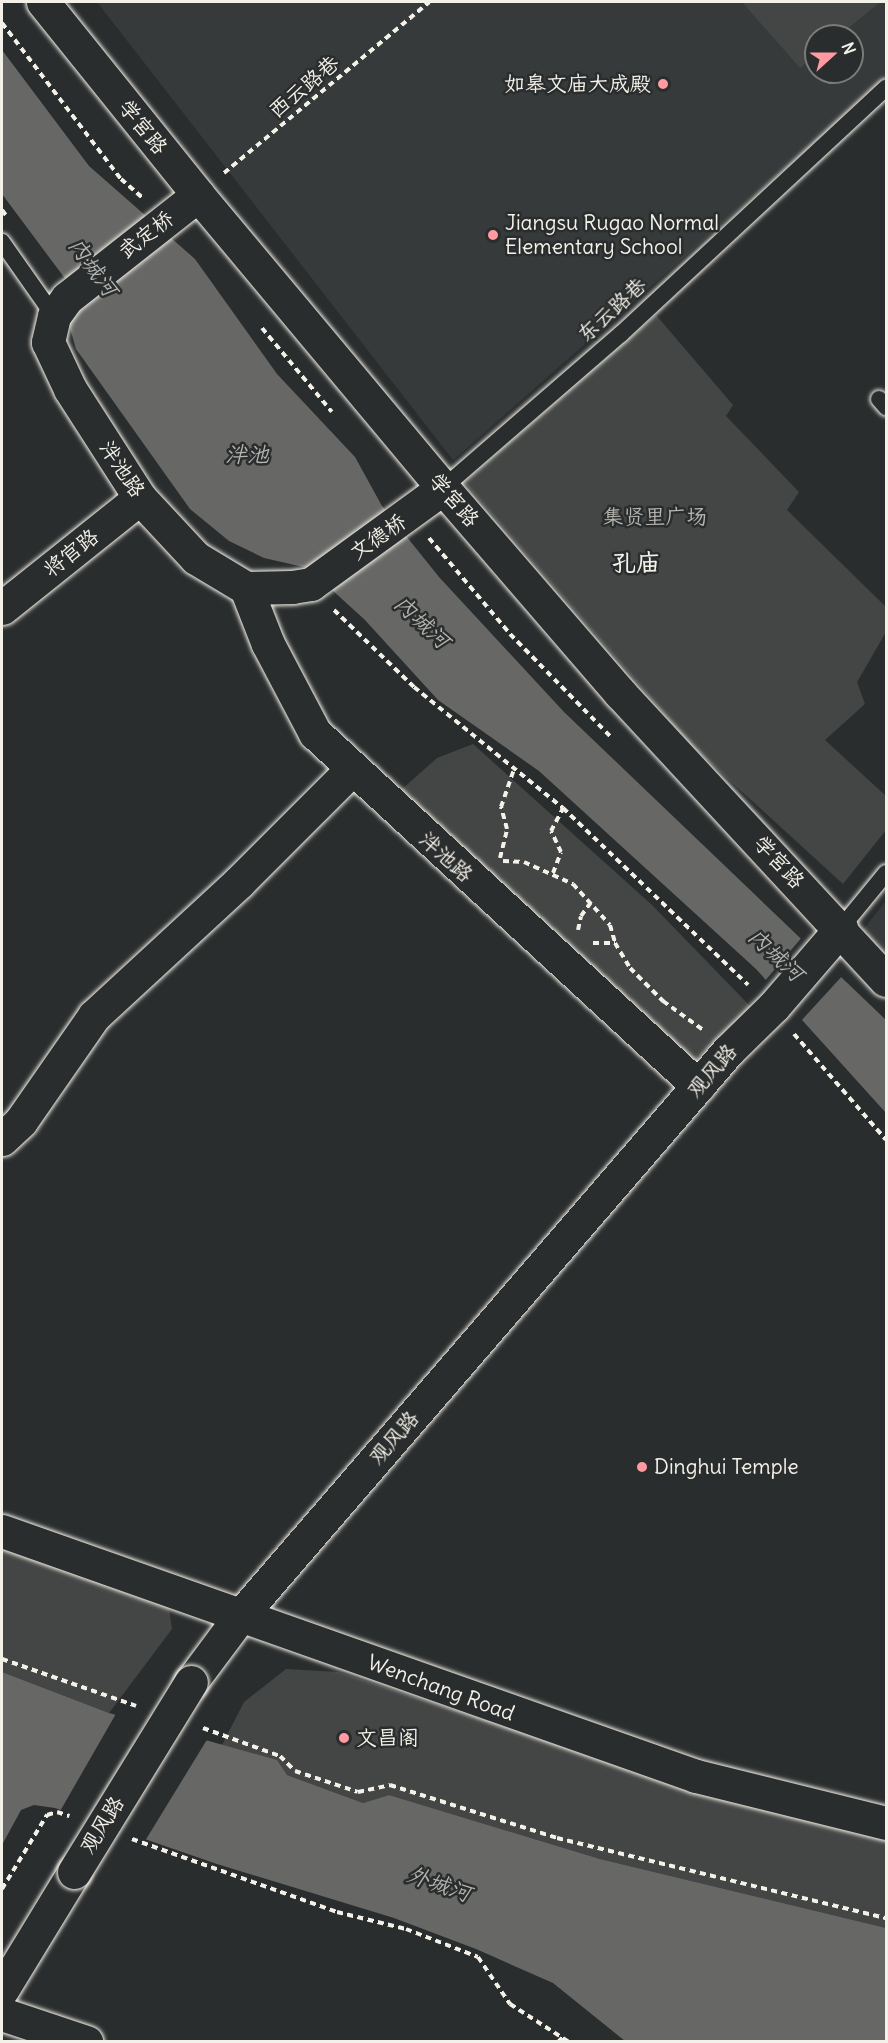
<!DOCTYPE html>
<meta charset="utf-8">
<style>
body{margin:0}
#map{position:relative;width:888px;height:2043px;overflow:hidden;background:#2a2d2e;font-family:Delius,"LXGW WenKai TC",sans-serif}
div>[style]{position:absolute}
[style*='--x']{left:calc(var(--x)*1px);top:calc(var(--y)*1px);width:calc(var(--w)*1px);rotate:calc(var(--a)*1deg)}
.built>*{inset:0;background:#373a3a}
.green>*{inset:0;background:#444645}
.water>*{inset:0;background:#676866}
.pier>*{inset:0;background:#2a2d2e}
.path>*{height:4px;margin-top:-2px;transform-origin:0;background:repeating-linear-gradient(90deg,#f4f1e8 0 6px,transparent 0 10.5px)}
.roads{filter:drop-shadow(0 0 2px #f4f1e8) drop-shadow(0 0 2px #f4f1e8)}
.service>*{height:16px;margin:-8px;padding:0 8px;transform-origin:8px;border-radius:8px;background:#2a2d2e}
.minor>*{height:33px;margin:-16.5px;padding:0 16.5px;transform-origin:16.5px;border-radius:16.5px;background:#2a2d2e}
.tertiary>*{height:33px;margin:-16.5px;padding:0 16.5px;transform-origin:16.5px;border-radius:16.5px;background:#2a2d2e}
.bridges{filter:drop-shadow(0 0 2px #f4f1e8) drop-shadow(0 0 2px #f4f1e8)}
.tertiary-bridge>*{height:33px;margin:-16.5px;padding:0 16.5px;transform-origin:16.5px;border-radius:16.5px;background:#2a2d2e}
.dots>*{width:16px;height:16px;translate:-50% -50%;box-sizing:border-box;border:3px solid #2a2d2e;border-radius:50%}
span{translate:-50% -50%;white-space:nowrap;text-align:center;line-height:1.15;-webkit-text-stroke:5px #2a2d2e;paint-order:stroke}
.poi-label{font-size:21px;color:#f4f1e8}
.right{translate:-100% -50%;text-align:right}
.left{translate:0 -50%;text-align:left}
.street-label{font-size:21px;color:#f4f1e8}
.park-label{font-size:21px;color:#b6b5af}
.water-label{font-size:22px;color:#b5b3ae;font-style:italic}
.quarter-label{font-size:24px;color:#f4f1e8;font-weight:700}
.frame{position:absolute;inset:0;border:3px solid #f4f1e8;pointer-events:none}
.north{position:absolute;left:804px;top:24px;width:60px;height:60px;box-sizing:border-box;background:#2a2d2e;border:2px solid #7b7b78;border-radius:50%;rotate:69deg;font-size:16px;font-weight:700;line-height:24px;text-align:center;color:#f4f1e8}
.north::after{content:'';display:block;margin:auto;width:21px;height:27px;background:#ff9aa2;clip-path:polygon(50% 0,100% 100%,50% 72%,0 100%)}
</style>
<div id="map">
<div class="built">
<i style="clip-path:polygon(evenodd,97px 2px,886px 2px,886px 80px,453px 460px,97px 2px,816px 36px,852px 36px,852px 72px,816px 72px,816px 36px)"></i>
<i style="clip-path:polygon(886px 901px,886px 959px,862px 931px)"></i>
</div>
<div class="green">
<i style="clip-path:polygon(742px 2px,880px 2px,839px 36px,816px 36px,816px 55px,800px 68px)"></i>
<i style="clip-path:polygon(656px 315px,733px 405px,726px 416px,799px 492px,787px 510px,886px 607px,886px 632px,857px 682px,865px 704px,825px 740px,886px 796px,886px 830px,843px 884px,691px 745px,464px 482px)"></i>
<i style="clip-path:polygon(473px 744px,652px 905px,751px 1007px,685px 1070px,392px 798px,437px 758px)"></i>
<i style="clip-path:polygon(2px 1546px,168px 1601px,172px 1629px,109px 1713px,2px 1672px)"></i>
<i style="clip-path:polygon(286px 1669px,338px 1672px,733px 1801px,886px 1841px,886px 1928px,600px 1859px,389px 1795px,363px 1803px,287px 1775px,222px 1745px,244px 1702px)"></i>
</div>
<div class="water">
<i style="clip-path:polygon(2px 50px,89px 166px,195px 259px,277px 374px,355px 457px,382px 506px,439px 577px,564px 712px,886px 1020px,886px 1113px,756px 969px,539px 771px,438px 700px,365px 620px,308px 568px,264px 558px,229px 541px,190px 509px,76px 349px,68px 321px,81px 300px,2px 194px)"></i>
<i style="clip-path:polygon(2px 1672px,109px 1713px,277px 1760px,287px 1775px,363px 1803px,389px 1795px,600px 1859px,886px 1928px,886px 2041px,625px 2041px,553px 1983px,476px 1949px,394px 1918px,217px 1864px,55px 1808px,34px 1805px,21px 1810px,2px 1845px)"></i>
</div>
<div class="pier">
<i style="clip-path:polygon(803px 936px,844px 974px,800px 1022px,764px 982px)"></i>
<i style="clip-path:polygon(117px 1712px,208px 1738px,145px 1841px,59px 1813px)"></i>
</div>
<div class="path">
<i style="--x:2;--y:23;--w:196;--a:52.7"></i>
<i style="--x:121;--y:179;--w:28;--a:41"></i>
<i style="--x:224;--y:173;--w:267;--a:-39.8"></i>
<i style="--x:2;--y:210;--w:10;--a:53"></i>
<i style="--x:262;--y:328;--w:109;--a:50.2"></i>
<i style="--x:429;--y:538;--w:126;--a:49.8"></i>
<i style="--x:510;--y:634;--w:143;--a:45.6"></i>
<i style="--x:334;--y:610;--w:111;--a:43.9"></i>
<i style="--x:414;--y:687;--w:192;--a:39.1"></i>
<i style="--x:563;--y:808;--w:256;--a:43.7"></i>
<i style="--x:500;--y:858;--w:30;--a:-76"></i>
<i style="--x:507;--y:829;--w:23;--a:-105"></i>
<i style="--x:501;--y:807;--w:39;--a:-71"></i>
<i style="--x:503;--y:861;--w:21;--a:3"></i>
<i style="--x:524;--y:862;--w:54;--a:24.2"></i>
<i style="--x:573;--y:884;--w:55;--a:47.9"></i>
<i style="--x:610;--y:925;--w:19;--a:74"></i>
<i style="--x:615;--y:943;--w:29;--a:59"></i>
<i style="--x:630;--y:968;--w:47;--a:45"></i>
<i style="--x:663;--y:1001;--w:49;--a:35.9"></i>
<i style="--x:553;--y:873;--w:22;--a:-69"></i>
<i style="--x:561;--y:852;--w:23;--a:-115"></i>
<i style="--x:551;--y:831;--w:26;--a:-62"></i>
<i style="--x:578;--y:930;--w:14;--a:-78"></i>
<i style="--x:581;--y:916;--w:19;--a:-54"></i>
<i style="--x:593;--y:943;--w:22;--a:0"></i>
<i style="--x:794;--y:1034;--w:140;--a:49"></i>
<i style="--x:2;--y:1659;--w:142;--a:19.3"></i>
<i style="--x:203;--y:1728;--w:82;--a:20"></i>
<i style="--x:280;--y:1756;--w:21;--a:45"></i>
<i style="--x:295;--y:1771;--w:66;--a:18.4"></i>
<i style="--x:358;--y:1792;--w:33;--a:-12"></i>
<i style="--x:390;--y:1785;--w:175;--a:17.6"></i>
<i style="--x:557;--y:1838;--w:339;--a:13.7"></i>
<i style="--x:132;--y:1839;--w:218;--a:19.6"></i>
<i style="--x:337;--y:1912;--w:71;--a:13.8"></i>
<i style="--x:406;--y:1929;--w:77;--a:21.3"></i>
<i style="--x:478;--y:1957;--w:57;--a:55.8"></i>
<i style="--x:510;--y:2004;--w:70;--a:32.8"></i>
<i style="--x:2;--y:1889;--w:87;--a:-58.7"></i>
<i style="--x:47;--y:1815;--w:10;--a:-17"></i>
<i style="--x:57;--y:1812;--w:13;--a:18"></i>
<i style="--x:558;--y:2042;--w:7;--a:-45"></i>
</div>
<div class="roads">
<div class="service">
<i style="--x:2;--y:242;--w:90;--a:54.9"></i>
<i style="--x:879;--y:399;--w:11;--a:49"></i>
<i style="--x:443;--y:488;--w:235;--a:-40.9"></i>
<i style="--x:621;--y:334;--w:362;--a:-42.9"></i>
<i style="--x:841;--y:928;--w:71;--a:-50.7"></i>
</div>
<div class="minor">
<i style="--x:198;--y:195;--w:167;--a:141.8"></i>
<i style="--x:67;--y:298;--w:22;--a:126"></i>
<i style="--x:54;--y:316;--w:27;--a:103"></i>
<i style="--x:48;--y:342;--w:52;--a:64.9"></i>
<i style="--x:70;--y:389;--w:130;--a:57.3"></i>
<i style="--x:140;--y:498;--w:82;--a:47"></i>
<i style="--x:196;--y:558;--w:58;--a:31"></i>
<i style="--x:246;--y:588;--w:46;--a:-1.2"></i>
<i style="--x:292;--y:587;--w:19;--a:-9"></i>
<i style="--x:311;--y:584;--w:163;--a:-36"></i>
<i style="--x:246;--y:588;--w:60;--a:68.6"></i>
<i style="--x:268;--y:644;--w:101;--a:62.2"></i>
<i style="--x:315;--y:733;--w:521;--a:42.67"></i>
<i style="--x:2;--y:608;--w:176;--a:-38.6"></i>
<i style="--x:2;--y:1139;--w:26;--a:-43"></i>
<i style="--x:21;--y:1121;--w:128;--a:-55.2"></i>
<i style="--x:94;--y:1016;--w:197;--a:-42.7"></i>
<i style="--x:239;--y:882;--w:158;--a:-45"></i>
</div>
<div class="tertiary">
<i style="--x:43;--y:2;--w:248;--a:51.2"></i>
<i style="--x:198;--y:195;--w:382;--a:50.1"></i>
<i style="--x:443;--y:488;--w:271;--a:49.2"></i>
<i style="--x:620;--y:693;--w:391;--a:47.2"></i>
<i style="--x:2;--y:1531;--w:736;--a:19.44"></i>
<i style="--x:696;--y:1776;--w:196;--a:13.9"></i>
<i style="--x:191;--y:1682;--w:84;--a:-53.3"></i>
<i style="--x:241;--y:1615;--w:745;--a:-49.19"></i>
<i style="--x:728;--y:1051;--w:64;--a:-44.4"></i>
<i style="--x:774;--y:1006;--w:103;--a:-49.3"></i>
<i style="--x:2;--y:1990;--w:138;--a:-58.6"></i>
<i style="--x:2;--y:2014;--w:89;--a:18.4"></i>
</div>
</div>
<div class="bridges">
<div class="tertiary-bridge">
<i style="--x:74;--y:1872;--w:223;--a:-58.4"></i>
</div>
</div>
<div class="dots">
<i style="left:663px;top:84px;background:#ff9aa2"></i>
<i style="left:493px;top:235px;background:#ff9aa2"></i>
<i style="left:642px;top:1467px;background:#ff9aa2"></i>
<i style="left:344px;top:1738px;background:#ff9aa2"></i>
</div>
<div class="poi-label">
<span class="right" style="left:651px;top:84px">如皋文庙大成殿</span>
<span class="left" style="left:505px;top:235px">Jiangsu Rugao Normal<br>Elementary School</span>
<span class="left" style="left:654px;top:1467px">Dinghui Temple</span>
<span class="left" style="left:356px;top:1738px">文昌阁</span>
</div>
<div class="street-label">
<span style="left:304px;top:87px;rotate:-40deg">西云路巷</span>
<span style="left:143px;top:127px;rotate:51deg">学宫路</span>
<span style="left:146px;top:235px;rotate:-38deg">武定桥</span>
<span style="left:612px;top:310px;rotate:-42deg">东云路巷</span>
<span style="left:122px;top:469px;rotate:56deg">泮池路</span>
<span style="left:454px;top:500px;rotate:49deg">学宫路</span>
<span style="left:378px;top:537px;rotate:-35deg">文德桥</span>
<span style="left:71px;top:553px;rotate:-38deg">将官路</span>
<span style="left:446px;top:857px;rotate:42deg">泮池路</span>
<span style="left:779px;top:862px;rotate:47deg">学宫路</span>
<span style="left:712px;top:1071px;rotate:-49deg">观风路</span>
<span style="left:394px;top:1438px;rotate:-49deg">观风路</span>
<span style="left:441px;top:1688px;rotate:20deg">Wenchang Road</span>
<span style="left:102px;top:1825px;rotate:-58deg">观风路</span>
</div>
<div class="park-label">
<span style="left:655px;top:517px">集贤里广场</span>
</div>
<div class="water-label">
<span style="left:93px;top:267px;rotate:54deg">内城河</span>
<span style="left:247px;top:455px">泮池</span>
<span style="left:422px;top:622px;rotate:43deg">内城河</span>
<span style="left:776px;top:955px;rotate:43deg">内城河</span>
<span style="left:439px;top:1884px;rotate:19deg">外城河</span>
</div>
<div class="quarter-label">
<span style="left:636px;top:563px">孔庙</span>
</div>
<div class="frame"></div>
<div class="north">N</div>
</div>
